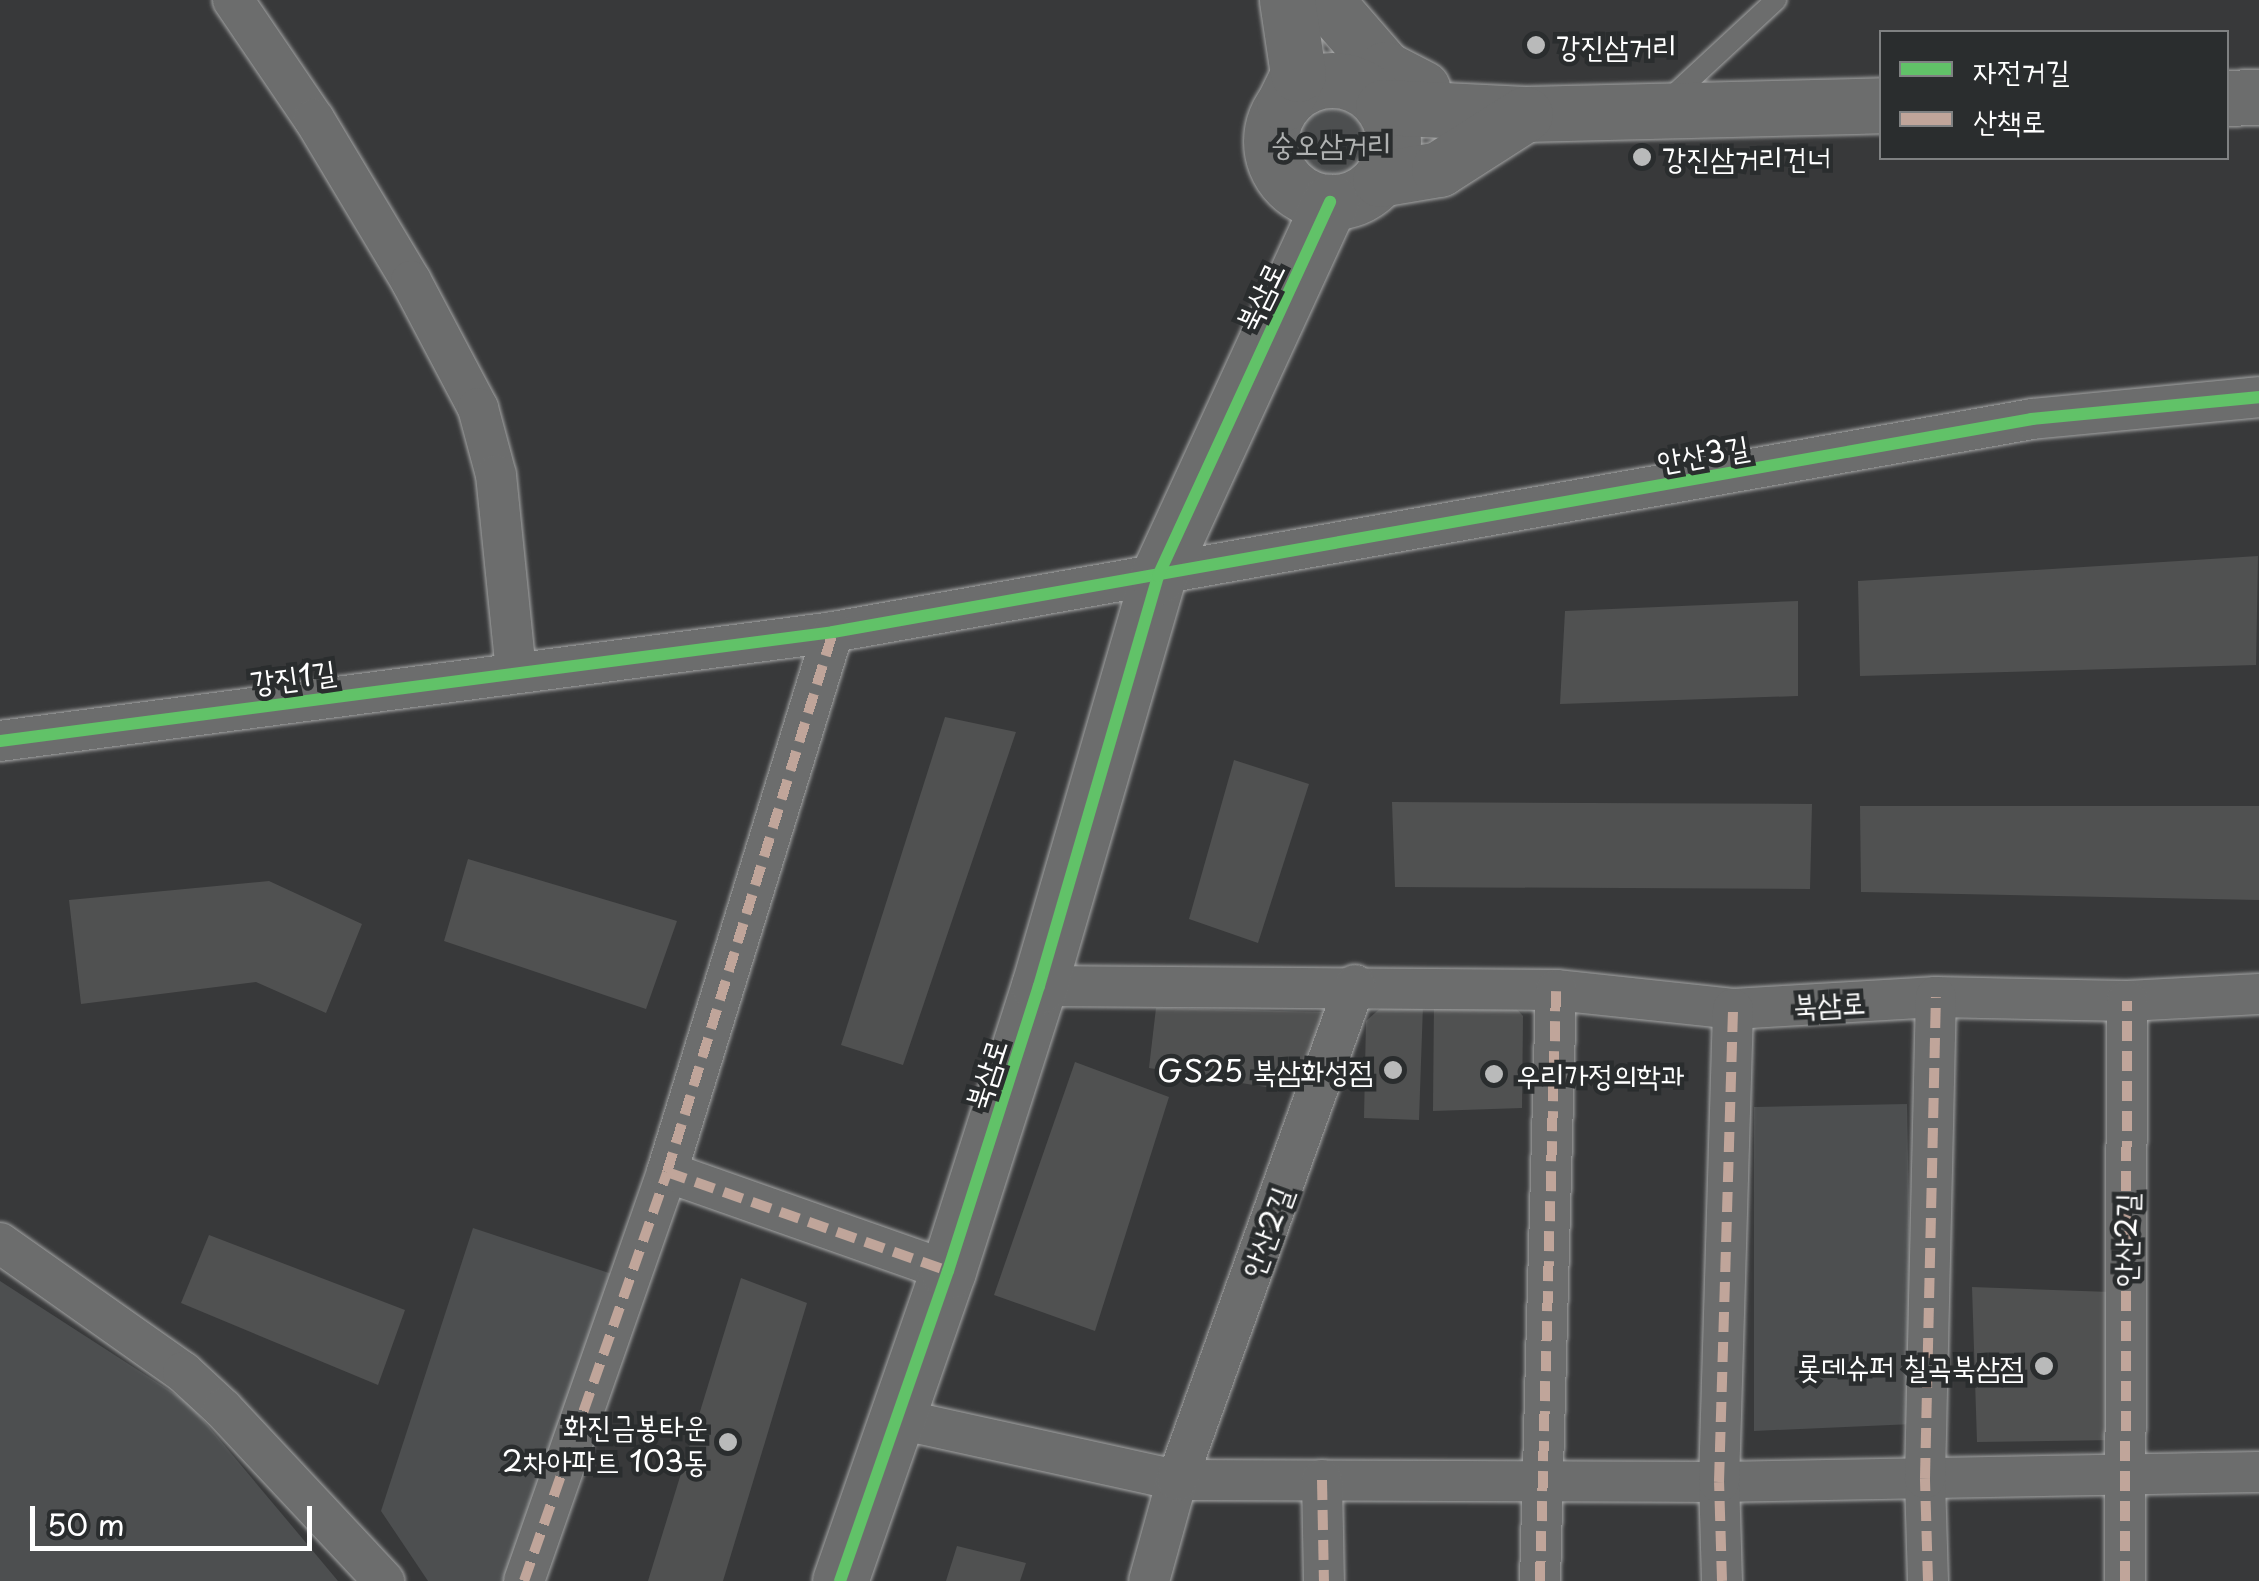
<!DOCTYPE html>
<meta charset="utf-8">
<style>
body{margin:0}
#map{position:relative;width:2259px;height:1581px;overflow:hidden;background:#38393a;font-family:"Playpen Sans","Poor Story",sans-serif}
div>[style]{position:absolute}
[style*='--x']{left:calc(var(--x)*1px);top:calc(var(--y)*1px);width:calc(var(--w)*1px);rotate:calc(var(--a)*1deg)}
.green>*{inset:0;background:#4d4f50}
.round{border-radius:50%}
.building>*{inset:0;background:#505151}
.roads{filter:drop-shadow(0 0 2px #a5a6a6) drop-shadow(0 0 2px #a5a6a6)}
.lane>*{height:20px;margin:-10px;padding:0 10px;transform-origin:10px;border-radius:10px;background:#6c6d6d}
.street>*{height:40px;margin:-20px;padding:0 20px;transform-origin:20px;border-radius:20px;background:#6c6d6d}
.secondary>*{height:55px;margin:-27.5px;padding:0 27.5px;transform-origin:27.5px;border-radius:27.5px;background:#6c6d6d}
.secondary>.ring{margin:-27.5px;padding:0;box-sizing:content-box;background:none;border:55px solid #6c6d6d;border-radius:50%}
.quiet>*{height:10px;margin-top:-5px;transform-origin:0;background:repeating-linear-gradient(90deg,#c0a59a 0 20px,transparent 0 30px)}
.cycleway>*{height:12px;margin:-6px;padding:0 6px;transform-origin:6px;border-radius:6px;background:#61c268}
.dots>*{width:28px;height:28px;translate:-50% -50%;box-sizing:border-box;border:5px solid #2a2d2e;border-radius:50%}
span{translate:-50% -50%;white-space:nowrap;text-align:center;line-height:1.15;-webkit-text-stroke:9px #2a2d2e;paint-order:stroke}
.poi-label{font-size:30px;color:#fff}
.left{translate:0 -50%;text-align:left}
.right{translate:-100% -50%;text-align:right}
.park-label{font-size:30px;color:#b0b2b2}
.street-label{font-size:30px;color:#fff}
.legend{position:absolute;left:1879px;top:30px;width:350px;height:130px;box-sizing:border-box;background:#2a2d2e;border:2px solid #7f8182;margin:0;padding:12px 18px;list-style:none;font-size:30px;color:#fff}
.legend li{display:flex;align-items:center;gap:20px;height:50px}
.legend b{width:50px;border:2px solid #7f8182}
.scale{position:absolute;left:30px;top:1506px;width:282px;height:45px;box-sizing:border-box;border:5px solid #fff;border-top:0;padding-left:12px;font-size:30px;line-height:35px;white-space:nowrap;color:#fff;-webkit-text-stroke:8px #2a2d2e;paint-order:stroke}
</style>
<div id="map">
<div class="green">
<i class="round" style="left:1296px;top:108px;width:70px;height:70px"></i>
<i style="clip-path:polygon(1907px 1104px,1913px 1424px,1754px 1431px,1754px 1107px)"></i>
<i style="clip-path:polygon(473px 1228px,612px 1274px,512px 1581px,428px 1581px,381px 1511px)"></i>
<i style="clip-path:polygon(0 1281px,189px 1403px,338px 1581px,0 1581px)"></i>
</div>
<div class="building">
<i style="clip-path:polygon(2258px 556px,2256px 665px,1860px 676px,1858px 581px)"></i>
<i style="clip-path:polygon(1798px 601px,1798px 696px,1560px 704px,1565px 611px)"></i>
<i style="clip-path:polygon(945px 717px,1016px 732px,903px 1065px,841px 1045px)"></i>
<i style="clip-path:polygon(1234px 760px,1309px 784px,1258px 943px,1189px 919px)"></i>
<i style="clip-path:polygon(1392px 802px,1812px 804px,1810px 889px,1395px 887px)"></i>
<i style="clip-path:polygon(1860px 806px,2259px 806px,2259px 900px,1861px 892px)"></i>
<i style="clip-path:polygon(468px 859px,677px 921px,646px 1009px,444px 941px)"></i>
<i style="clip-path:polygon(269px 881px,362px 924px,326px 1013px,256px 982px,81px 1004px,69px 900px)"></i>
<i style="clip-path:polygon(1507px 998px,1523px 1016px,1522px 1108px,1433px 1111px,1434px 1001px)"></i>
<i style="clip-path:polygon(1385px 1004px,1423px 1005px,1419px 1120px,1364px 1118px,1366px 1021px)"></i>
<i style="clip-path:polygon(1156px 1008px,1327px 1012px,1297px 1092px,1149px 1068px)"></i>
<i style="clip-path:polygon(1075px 1062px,1169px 1097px,1095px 1331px,994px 1295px)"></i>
<i style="clip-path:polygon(209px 1235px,405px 1310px,378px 1385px,181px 1303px)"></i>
<i style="clip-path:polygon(741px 1278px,807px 1303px,723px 1581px,648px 1581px)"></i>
<i style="clip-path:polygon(1972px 1287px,2111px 1292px,2117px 1440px,1977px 1442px)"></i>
<i style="clip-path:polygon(957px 1546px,1026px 1563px,1020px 1581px,946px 1581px)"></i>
</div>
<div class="roads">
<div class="lane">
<i style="--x:1667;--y:101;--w:149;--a:-42.8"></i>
</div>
<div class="street">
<i style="--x:233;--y:0;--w:144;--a:55.8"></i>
<i style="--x:314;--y:119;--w:189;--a:59.1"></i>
<i style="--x:411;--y:281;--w:144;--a:62.2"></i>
<i style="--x:478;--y:408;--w:69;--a:75"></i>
<i style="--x:496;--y:475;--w:197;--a:84.2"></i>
<i style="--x:0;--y:741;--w:840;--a:-7.45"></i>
<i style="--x:833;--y:632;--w:1218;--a:-10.07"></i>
<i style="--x:2032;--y:419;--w:228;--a:-5.5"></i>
<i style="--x:1039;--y:986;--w:517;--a:0.44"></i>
<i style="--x:1556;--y:990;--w:178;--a:6.1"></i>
<i style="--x:1733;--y:1009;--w:203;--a:-3.4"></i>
<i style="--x:1936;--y:997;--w:191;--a:1.2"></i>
<i style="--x:2127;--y:1001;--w:132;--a:-3"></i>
<i style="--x:667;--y:1172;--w:298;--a:19.4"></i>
<i style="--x:0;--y:1243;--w:224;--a:35.2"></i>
<i style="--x:183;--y:1372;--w:54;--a:42.8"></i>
<i style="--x:223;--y:1409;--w:236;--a:46.9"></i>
<i style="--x:894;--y:1418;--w:290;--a:12.4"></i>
<i style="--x:1177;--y:1480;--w:542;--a:0.21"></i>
<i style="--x:1719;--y:1482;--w:540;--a:-1.06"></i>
<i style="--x:1322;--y:1480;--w:101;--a:88.9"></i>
<i style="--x:524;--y:1581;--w:433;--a:-70.7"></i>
<i style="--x:667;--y:1172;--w:565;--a:-72.91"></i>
<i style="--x:1149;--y:1581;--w:105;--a:-74.5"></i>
<i style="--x:1177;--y:1480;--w:526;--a:-70.22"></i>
<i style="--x:1540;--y:1581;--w:591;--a:-88.45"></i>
<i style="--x:1722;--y:1581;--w:99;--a:-91.7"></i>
<i style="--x:1719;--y:1482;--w:473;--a:-88.3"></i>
<i style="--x:1928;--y:1581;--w:103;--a:-91.7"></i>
<i style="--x:1925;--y:1478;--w:481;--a:-88.7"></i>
<i style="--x:2125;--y:1581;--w:580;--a:-89.8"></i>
</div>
<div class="secondary">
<i style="--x:1325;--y:0;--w:91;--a:49"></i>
<i style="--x:1385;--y:69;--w:42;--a:27.2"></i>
<i class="ring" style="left:1271px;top:80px;width:67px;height:67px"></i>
<i style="--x:2226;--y:98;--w:33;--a:-2"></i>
<i style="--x:1284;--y:103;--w:32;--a:-64"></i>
<i style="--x:1298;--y:74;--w:75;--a:-98.5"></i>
<i style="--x:1383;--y:107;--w:142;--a:2.8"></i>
<i style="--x:1525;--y:114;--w:357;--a:-1.4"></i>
<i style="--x:1380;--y:179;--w:60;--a:-9.6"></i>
<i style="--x:1439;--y:169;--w:102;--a:-32.6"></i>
<i style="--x:840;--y:1581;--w:328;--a:-70.8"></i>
<i style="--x:948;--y:1271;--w:299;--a:-72.3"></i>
<i style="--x:1039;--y:986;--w:427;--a:-73.8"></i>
<i style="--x:1158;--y:576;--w:412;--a:-65.3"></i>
</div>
</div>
<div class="quiet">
<i style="--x:667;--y:1172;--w:298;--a:19.4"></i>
<i style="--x:1322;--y:1480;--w:101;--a:88.9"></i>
<i style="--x:524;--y:1581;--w:433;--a:-70.7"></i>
<i style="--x:667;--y:1172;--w:565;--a:-72.91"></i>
<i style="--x:1540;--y:1581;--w:591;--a:-88.45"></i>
<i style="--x:1722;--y:1581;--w:99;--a:-91.7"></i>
<i style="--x:1719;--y:1482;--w:473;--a:-88.3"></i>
<i style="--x:1928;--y:1581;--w:103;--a:-91.7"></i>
<i style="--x:1925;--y:1478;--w:481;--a:-88.7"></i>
<i style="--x:2125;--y:1581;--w:580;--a:-89.8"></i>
</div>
<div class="cycleway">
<i style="--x:0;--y:741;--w:840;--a:-7.45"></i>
<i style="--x:833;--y:632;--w:1218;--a:-10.07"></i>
<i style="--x:2032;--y:419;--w:228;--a:-5.5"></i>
<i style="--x:840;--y:1581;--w:328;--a:-70.8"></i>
<i style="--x:948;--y:1271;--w:299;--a:-72.3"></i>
<i style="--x:1039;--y:986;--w:427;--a:-73.8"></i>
<i style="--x:1158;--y:576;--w:412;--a:-65.3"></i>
</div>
<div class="dots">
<i style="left:1536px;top:45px;background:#b9baba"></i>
<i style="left:1642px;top:157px;background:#b9baba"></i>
<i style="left:1393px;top:1070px;background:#b9baba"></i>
<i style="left:1494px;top:1074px;background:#b9baba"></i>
<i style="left:2044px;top:1366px;background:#b9baba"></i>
<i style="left:728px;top:1442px;background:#b9baba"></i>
</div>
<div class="poi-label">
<span class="left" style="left:1556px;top:45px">강진삼거리</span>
<span class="left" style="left:1662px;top:157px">강진삼거리건너</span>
<span class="right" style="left:1373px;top:1070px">GS25 북삼화성점</span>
<span class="left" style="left:1516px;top:1074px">우리가정의학과</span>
<span class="right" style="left:2024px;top:1366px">롯데슈퍼 칠곡북삼점</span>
<span class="right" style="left:708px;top:1442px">화진금봉타운<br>2차아파트 103동</span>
</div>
<div class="park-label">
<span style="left:1331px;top:143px">숭오삼거리</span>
</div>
<div class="street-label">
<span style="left:1259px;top:296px;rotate:-64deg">북삼로</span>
<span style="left:1703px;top:453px;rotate:-10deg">안산3길</span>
<span style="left:293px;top:676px;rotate:-8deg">강진1길</span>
<span style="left:1829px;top:1003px;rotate:-3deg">북삼로</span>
<span style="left:985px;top:1074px;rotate:-72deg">북삼로</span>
<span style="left:1266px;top:1232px;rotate:-70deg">안산2길</span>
<span style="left:2125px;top:1240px;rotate:-89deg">안산2길</span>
</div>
<ul class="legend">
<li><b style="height:12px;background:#61c268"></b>자전거길</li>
<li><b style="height:12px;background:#c0a59a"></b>산책로</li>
</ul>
<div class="scale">50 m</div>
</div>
